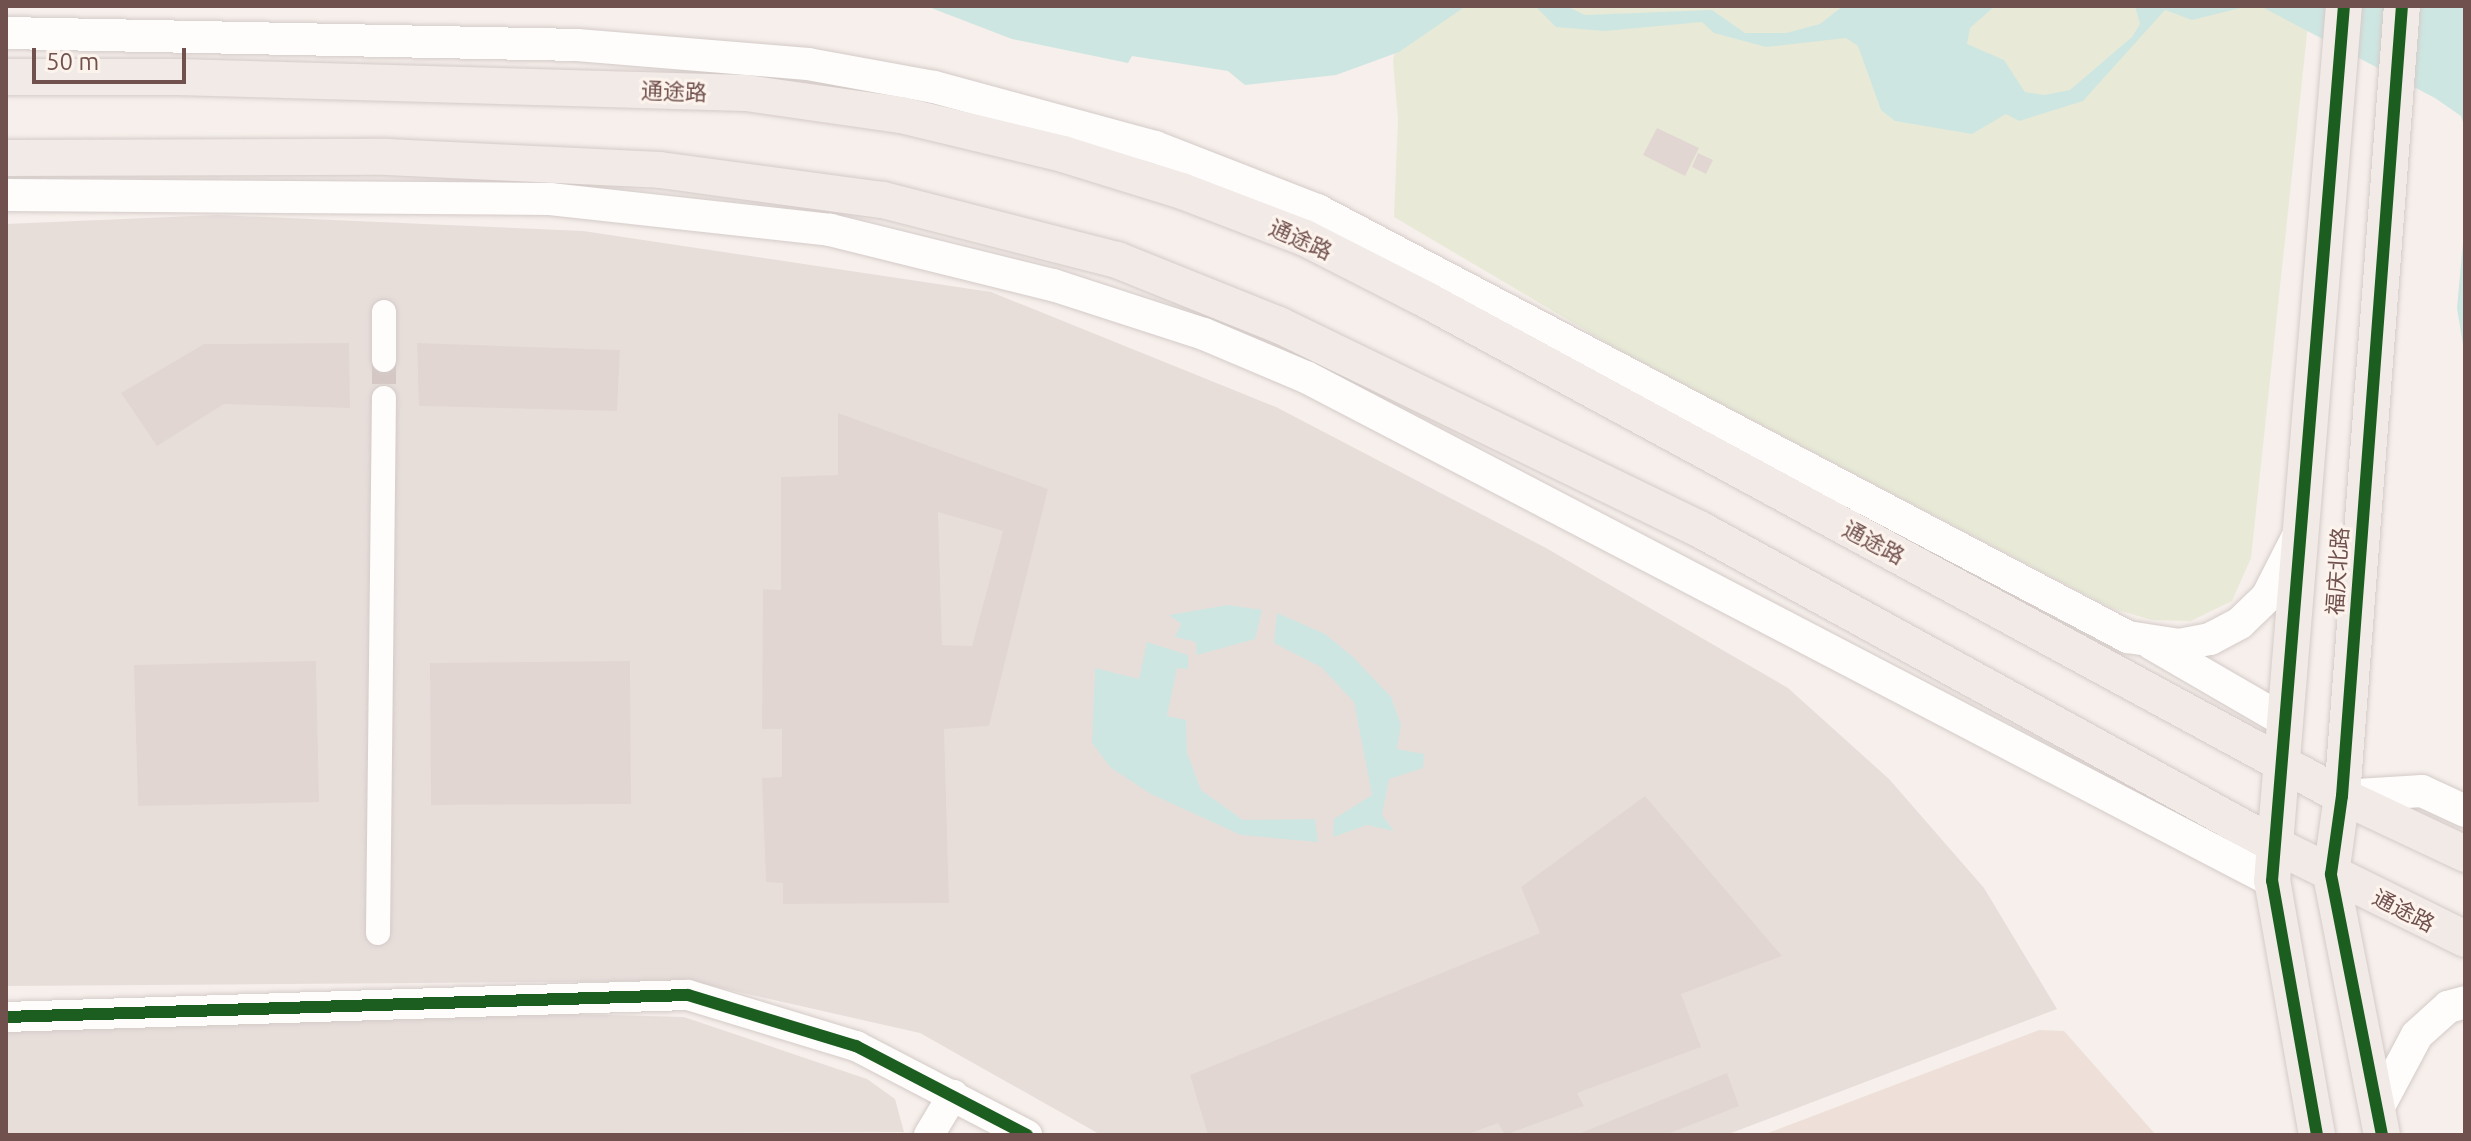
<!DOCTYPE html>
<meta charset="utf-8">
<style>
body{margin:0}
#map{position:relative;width:2471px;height:1141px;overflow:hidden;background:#f6efeb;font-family:Ubuntu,"Noto Sans SC",sans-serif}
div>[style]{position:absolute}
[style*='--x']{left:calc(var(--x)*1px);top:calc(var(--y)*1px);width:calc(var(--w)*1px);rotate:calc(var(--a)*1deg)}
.residential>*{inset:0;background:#eee0d9}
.industrial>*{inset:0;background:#e7deda}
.green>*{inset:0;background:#e8ead7}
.water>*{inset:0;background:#cee6e2}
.building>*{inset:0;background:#e2d6d3}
.minor-tunnel>*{height:24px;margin-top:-12px;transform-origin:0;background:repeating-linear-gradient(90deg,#d5c8c4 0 24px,transparent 0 36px)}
.roads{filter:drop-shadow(0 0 2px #d4cbc8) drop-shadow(0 0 2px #d4cbc8)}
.minor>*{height:24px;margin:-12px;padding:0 12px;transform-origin:12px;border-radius:12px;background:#fefdfc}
.tertiary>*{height:30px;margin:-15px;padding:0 15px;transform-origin:15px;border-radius:15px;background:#fefdfc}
.secondary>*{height:32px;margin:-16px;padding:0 16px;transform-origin:16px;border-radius:16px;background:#fefdfc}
.primary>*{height:36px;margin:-18px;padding:0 18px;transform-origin:18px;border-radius:18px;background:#f1eae6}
.cycleway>*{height:12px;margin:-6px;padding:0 6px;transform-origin:6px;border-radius:6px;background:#1b5e20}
span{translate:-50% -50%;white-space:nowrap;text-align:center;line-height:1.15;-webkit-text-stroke:6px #fdf3ed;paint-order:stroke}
.street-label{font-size:22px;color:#71514e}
.frame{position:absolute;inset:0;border:8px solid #71514e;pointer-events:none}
.scale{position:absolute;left:32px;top:48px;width:154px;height:36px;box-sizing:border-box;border:4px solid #71514e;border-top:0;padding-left:10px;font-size:24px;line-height:28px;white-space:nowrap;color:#71514e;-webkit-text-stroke:6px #fdf3ed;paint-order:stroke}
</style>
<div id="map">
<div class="residential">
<i style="clip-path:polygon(2039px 1030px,2064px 1031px,2156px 1135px,1763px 1135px)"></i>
</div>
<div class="industrial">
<i style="clip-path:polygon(217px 215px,583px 231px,991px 292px,1276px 407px,1546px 548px,1788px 688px,1889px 779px,1984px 888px,2057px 1009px,1726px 1135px,1101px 1135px,920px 1033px,690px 981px,6px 986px,6px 224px)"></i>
<i style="clip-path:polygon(572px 1014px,684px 1017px,867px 1079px,895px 1099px,904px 1132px,6px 1135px,6px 1027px)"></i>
</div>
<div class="green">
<i style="clip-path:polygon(1404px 6px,2310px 6px,2251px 558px,2232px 601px,2191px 621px,2152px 620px,2111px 608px,1624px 353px,1394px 217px,1398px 119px,1393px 61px)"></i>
</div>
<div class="water">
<i style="clip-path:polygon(926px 6px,1466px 6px,1399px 52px,1336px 75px,1245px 85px,1228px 71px,1132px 56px,1128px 63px,1012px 39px)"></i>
<i style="clip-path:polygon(1535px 6px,1566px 6px,1585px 15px,1712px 10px,1745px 33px,1786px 33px,1820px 24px,1843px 6px,1995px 6px,1970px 28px,1967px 44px,2004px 60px,2025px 92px,2044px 95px,2070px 90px,2132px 37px,2140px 24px,2135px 6px,2249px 6px,2192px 20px,2165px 10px,2083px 101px,2019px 121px,2006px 114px,1972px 134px,1895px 121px,1881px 110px,1858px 46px,1846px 38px,1766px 47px,1714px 33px,1702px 22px,1605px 31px,1556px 27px)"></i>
<i style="clip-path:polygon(2260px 6px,2465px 6px,2465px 129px,2461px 116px,2435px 98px)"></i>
<i style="clip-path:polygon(2465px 221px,2465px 357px,2457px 308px)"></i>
<i style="clip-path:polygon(1228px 605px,1262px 610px,1255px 639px,1197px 655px,1196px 642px,1175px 637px,1181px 624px,1169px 615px)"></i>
<i style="clip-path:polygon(1277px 613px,1325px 634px,1353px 657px,1391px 697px,1401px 725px,1397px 749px,1424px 754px,1423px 768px,1389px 779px,1382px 815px,1394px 831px,1367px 825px,1333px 837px,1334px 819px,1372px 795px,1354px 702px,1321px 667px,1274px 643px)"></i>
<i style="clip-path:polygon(1147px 642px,1188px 655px,1188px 669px,1177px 668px,1167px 716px,1186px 720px,1187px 753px,1201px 790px,1243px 820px,1315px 819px,1318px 842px,1241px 835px,1151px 794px,1111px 768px,1092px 743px,1095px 668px,1139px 679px)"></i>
</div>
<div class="building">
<i style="clip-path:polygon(1657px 128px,1699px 148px,1685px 176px,1643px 155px)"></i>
<i style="clip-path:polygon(1698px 153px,1713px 160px,1706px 174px,1692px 167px)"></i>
<i style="clip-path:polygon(349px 343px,350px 408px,224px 404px,157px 446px,121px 393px,204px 344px)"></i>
<i style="clip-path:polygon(417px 343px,620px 350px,617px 411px,419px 406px)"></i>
<i style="clip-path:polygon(evenodd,838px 413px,1048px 489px,989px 726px,944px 729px,949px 903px,783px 904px,783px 883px,766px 882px,762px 778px,782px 777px,782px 729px,762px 729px,763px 589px,781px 590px,781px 477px,838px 475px,838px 413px,938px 512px,1003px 531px,972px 646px,942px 645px,938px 512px)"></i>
<i style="clip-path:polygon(316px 661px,319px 802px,138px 806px,134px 665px)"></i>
<i style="clip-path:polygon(630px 661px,631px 804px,431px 805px,430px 663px)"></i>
<i style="clip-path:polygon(1645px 796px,1782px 956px,1681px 994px,1701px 1047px,1577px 1093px,1584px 1106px,1505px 1135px,1498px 1123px,1466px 1135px,1208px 1135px,1190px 1075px,1540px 933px,1521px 887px)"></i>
<i style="clip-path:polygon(1727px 1073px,1739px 1106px,1665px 1135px,1576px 1135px)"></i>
</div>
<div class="minor-tunnel">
<i style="--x:384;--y:360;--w:38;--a:90"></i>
</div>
<div class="roads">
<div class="minor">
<i style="--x:384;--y:360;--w:48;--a:-90"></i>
<i style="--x:378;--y:933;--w:535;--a:-89.36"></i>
</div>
<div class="tertiary">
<i style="--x:6;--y:1017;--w:682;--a:-1.85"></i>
<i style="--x:688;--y:995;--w:176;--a:16.9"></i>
<i style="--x:856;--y:1046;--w:193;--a:27.5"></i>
<i style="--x:929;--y:1135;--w:47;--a:-59"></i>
</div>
<div class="secondary">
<i style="--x:6;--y:33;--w:571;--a:1.2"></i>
<i style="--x:577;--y:45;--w:232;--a:4.7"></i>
<i style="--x:808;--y:64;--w:128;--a:10.3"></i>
<i style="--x:934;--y:87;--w:229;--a:15.2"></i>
<i style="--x:1155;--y:147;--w:174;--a:21.3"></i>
<i style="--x:1317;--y:210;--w:917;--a:27.77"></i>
<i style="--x:2128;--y:637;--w:52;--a:8.9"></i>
<i style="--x:2179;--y:645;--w:32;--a:-11"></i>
<i style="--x:2210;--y:639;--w:34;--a:-28"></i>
<i style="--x:2240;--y:623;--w:37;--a:-44"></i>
<i style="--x:2267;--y:597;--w:73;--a:-63.1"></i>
<i style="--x:6;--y:195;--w:544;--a:0.42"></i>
<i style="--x:550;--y:199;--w:282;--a:6.3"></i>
<i style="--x:830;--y:230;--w:230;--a:13.9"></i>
<i style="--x:1053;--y:285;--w:159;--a:18"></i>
<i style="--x:1204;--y:334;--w:111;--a:22.9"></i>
<i style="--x:1306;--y:377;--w:1090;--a:27.55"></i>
<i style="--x:2152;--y:644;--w:154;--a:30.1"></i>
<i style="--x:2342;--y:796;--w:80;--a:-3.6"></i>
<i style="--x:2422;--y:791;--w:47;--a:24.9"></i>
<i style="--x:2376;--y:1112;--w:87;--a:-62"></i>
<i style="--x:2417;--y:1035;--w:42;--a:-42.1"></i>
<i style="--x:2448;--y:1007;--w:18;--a:-16"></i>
</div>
<div class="primary">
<i style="--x:6;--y:77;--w:171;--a:0"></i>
<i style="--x:177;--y:77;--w:569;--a:1.61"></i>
<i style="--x:746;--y:93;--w:157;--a:8.1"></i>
<i style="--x:901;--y:115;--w:167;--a:13.5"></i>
<i style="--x:1063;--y:154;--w:125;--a:17.3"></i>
<i style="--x:1182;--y:191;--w:132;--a:20.9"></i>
<i style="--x:1305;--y:238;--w:132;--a:27"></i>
<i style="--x:1423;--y:298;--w:1045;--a:28.45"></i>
<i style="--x:2342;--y:796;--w:136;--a:25.2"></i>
<i style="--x:6;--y:158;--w:381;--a:-0.2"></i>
<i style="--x:387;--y:157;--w:273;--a:2.7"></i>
<i style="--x:660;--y:170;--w:225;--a:7.7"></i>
<i style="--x:883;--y:200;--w:242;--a:14.4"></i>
<i style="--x:1117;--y:260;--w:175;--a:21.9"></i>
<i style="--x:1279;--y:325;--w:469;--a:25.9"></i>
<i style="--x:1701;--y:530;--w:653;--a:28.76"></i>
<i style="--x:2273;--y:844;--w:214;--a:26.3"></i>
<i style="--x:2317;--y:1135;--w:258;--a:-100"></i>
<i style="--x:2272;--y:881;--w:878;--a:-85.3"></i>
<i style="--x:2382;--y:1135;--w:266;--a:-101.1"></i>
<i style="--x:2331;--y:874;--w:79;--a:-82"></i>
<i style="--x:2342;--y:796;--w:792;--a:-85.66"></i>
</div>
</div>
<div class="cycleway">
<i style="--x:6;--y:1017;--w:682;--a:-1.85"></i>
<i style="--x:688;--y:995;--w:176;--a:16.9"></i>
<i style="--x:856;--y:1046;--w:193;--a:27.5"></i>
<i style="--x:2317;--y:1135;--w:258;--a:-100"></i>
<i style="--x:2272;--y:881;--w:878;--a:-85.3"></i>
<i style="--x:2382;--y:1135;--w:266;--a:-101.1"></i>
<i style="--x:2331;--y:874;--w:79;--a:-82"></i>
<i style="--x:2342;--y:796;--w:792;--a:-85.66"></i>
</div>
<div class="street-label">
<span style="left:674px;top:91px;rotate:2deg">通途路</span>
<span style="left:1301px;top:239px;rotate:24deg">通途路</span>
<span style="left:1874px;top:542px;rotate:28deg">通途路</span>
<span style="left:2337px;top:571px;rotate:-86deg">福庆北路</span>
<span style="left:2404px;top:910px;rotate:27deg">通途路</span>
</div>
<div class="frame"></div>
<div class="scale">50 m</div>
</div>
